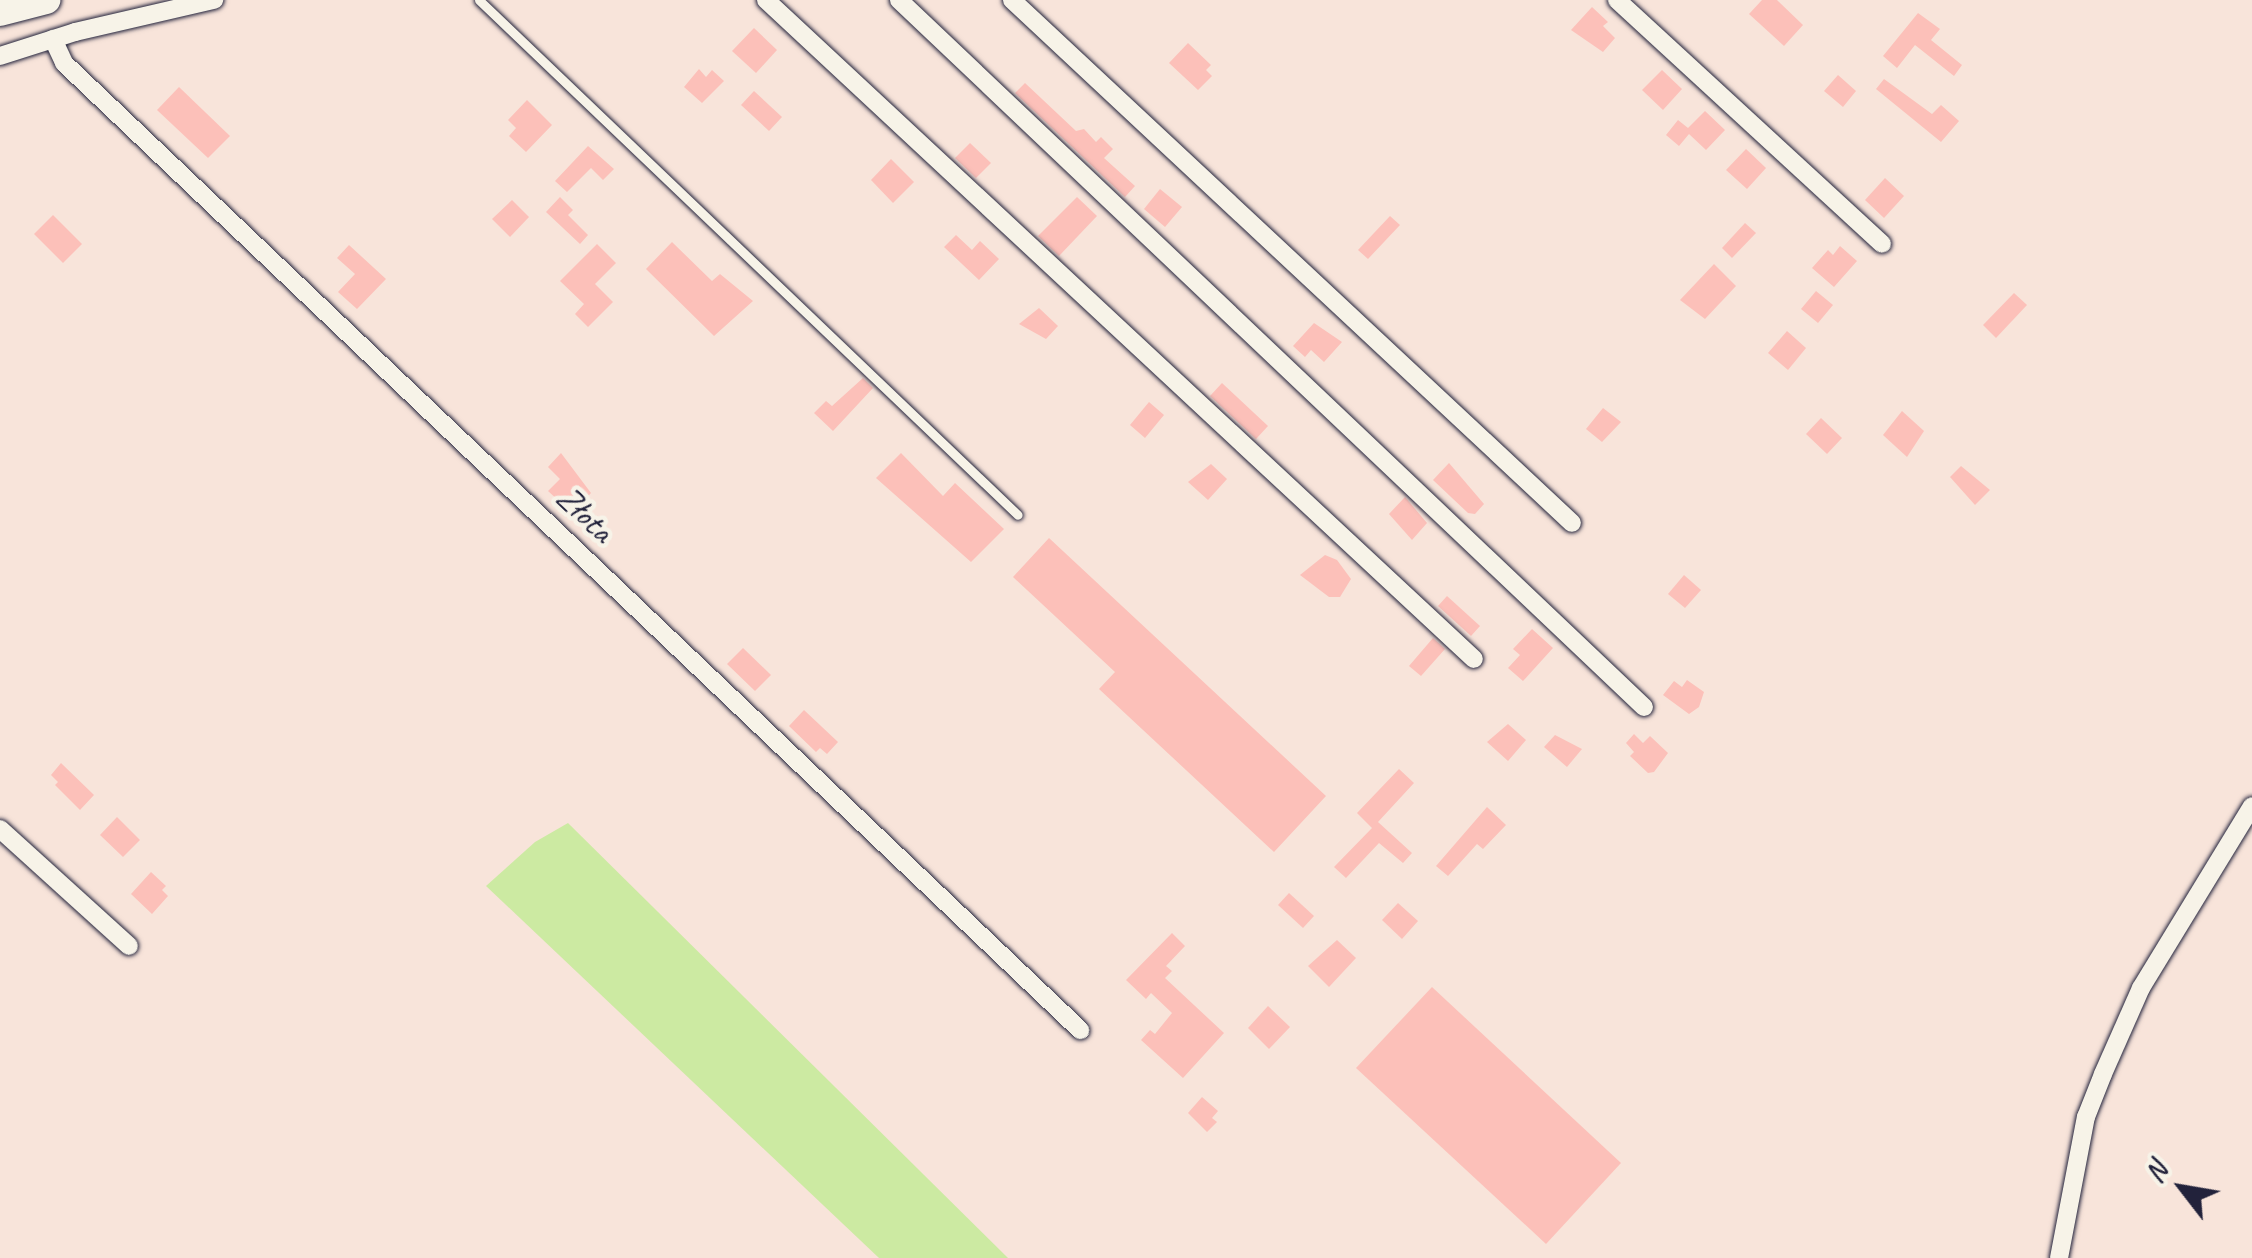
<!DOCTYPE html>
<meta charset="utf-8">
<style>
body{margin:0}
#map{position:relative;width:2252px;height:1258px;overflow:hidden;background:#f8e4da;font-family:Caveat,sans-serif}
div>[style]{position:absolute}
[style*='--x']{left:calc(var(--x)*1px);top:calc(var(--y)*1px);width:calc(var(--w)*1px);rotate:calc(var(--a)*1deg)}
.green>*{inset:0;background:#cceaa2}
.building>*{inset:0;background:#fcc0b9}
.roads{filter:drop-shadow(0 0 2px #22223b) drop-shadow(0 0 2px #22223b)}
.lane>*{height:9px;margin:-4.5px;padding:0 4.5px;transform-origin:4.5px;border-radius:4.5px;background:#f7f3e8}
.street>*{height:18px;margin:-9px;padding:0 9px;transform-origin:9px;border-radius:9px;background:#f7f3e8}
.primary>*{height:28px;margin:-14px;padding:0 14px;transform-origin:14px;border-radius:14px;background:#f7f3e8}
span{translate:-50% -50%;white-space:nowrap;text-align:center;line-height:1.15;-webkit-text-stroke:9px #f7f3e8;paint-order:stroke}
.street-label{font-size:35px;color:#22223b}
.north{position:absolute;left:2132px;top:1138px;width:100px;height:100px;-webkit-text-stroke:8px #f7f3e8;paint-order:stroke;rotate:301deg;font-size:28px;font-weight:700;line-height:40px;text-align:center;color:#22223b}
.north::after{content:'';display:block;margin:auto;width:35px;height:45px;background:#22223b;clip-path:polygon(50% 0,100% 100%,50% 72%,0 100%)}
</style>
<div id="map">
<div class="green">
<i style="clip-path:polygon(568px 823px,1008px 1258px,879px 1258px,486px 886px,535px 842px)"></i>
</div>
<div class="building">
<i style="clip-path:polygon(1762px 0,1777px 0,1803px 25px,1784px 46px,1749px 14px)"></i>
<i style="clip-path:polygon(1592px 7px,1608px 22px,1603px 26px,1615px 38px,1603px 52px,1571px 30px)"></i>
<i style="clip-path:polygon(1918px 13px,1940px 29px,1931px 40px,1962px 65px,1954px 76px,1915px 45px,1897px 68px,1883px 56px)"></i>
<i style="clip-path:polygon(754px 28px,777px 50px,756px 73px,732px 51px)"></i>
<i style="clip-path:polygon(1188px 43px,1211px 65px,1206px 70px,1212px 76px,1198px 90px,1169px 63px)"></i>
<i style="clip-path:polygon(699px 69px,706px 77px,712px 70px,724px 81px,702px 103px,684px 87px)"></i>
<i style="clip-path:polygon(1662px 70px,1682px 89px,1663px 110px,1642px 90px)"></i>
<i style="clip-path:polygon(1838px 75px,1856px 91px,1843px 107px,1824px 91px)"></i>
<i style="clip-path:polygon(1884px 79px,1932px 114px,1941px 105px,1959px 121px,1941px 142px,1876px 89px)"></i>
<i style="clip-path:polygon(1025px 83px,1076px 131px,1084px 129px,1096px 142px,1101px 137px,1113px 149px,1104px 158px,1135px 186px,1125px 197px,1015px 93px)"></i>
<i style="clip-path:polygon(179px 87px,230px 136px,208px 158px,157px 110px)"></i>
<i style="clip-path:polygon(754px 91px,782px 117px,769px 131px,741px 105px)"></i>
<i style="clip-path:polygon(527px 100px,552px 125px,526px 152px,509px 136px,516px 128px,508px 120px)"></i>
<i style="clip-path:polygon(1705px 111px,1725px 130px,1706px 150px,1689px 134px,1679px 146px,1666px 135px,1678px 120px,1688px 128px)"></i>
<i style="clip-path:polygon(970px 143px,991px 163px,976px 178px,955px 158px)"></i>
<i style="clip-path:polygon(588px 146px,614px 169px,603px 180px,591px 168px,567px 192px,555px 181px)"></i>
<i style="clip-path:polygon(1746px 149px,1766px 168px,1747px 189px,1726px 170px)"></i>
<i style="clip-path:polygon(891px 159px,914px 182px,893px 203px,871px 180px)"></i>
<i style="clip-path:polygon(1885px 178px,1904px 196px,1884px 218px,1865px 200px)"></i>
<i style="clip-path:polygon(1160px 189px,1182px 207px,1165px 227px,1144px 209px)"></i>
<i style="clip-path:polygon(560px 197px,573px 210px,568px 215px,588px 235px,580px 244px,546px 212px)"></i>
<i style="clip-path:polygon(1077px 197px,1097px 216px,1059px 256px,1038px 236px)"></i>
<i style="clip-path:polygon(512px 200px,529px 217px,510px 237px,492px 219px)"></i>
<i style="clip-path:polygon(53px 215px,82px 244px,63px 263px,34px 234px)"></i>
<i style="clip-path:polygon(1390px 216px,1400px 225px,1368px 259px,1358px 250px)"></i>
<i style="clip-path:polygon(1745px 223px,1756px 233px,1732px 258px,1722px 248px)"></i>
<i style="clip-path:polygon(956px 235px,972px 250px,980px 241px,999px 259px,979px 280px,944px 247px)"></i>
<i style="clip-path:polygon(672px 242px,712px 281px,720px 274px,753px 301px,714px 336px,646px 269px)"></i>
<i style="clip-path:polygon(597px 244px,616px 263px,595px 284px,613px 302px,588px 327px,575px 314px,584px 304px,560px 281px)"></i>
<i style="clip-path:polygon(349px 245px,386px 279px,357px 309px,338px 292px,355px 274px,337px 258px)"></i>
<i style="clip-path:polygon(1840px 246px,1857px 261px,1834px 287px,1812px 268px,1828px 250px,1833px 255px)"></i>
<i style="clip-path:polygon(1714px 264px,1736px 286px,1705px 319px,1680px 300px)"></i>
<i style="clip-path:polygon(1816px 291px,1833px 305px,1818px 323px,1801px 309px)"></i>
<i style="clip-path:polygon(2014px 293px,2027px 305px,1996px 338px,1983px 325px)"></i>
<i style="clip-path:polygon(1039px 308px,1058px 326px,1046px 339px,1019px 324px)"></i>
<i style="clip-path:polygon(1314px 323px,1342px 342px,1324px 362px,1311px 350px,1305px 357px,1293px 346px)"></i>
<i style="clip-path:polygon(1787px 331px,1806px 348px,1788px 370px,1768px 353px)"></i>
<i style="clip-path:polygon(863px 378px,873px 388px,833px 431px,814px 413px,826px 401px,832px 406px)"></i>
<i style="clip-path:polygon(1222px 383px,1268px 426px,1256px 439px,1210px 396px)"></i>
<i style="clip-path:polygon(1149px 402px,1164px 415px,1145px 438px,1130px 425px)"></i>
<i style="clip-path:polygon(1603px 408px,1621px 422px,1602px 442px,1586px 429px)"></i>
<i style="clip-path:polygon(1902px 411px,1924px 431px,1907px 457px,1883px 435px)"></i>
<i style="clip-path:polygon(1821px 418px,1842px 438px,1827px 454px,1806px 434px)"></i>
<i style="clip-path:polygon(561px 453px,591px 493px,572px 513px,548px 491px,560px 479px,548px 467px)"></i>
<i style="clip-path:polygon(901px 453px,943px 496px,955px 483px,1004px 529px,971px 562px,876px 478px)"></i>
<i style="clip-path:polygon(1449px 463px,1484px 504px,1475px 514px,1468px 513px,1433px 480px)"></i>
<i style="clip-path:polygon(1211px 464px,1227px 479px,1208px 500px,1188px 482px)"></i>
<i style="clip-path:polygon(1961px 466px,1990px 490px,1975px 505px,1950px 477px)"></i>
<i style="clip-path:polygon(1405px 497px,1427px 523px,1412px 540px,1389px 514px)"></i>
<i style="clip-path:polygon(1049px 538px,1326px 796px,1274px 852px,1099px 689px,1115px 672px,1013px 577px)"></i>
<i style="clip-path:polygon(1325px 555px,1337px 560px,1351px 579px,1340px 597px,1329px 597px,1300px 575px)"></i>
<i style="clip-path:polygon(1684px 575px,1701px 590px,1685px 608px,1668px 594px)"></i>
<i style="clip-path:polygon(1447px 596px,1480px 626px,1471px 636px,1438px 606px)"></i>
<i style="clip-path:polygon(1532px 629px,1553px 648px,1523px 681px,1508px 668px,1520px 655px,1513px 649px)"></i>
<i style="clip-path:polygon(1433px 638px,1445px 649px,1421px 676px,1409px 666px)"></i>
<i style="clip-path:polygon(743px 648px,771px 675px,755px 691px,727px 664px)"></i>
<i style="clip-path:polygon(1687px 680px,1704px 692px,1699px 707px,1689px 714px,1663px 695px,1674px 681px,1682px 687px)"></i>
<i style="clip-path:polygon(804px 710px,838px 742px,827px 754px,820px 748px,816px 752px,789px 726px)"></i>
<i style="clip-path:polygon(1508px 724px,1526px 740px,1508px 761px,1487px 742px)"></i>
<i style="clip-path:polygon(1634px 734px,1643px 743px,1650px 736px,1668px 753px,1654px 772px,1648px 773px,1630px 756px,1634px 752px,1626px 743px)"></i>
<i style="clip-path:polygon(1555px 735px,1582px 749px,1567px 767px,1544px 747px)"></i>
<i style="clip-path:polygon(61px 763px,94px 795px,80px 810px,55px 785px,58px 782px,51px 775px)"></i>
<i style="clip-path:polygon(1399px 769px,1414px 783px,1378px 822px,1412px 853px,1403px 863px,1379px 843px,1346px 878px,1334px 867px,1372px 828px,1357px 813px)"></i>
<i style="clip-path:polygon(1487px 807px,1506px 825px,1483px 849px,1477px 844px,1448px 876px,1436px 866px)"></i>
<i style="clip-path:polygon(117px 817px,140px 840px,123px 857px,100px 835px)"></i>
<i style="clip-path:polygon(151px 872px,166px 886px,162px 890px,168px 896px,152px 914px,131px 894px)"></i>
<i style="clip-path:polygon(1289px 893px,1314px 916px,1303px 928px,1278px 905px)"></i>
<i style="clip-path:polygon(1398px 903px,1418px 921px,1402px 939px,1382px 920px)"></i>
<i style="clip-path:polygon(1172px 933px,1185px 946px,1166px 966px,1172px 971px,1165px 978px,1224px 1033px,1183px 1078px,1141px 1040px,1150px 1030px,1155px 1034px,1172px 1013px,1151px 993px,1146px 999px,1126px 980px)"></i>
<i style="clip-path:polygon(1337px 940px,1356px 958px,1329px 987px,1308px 966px)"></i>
<i style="clip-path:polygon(1432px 987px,1621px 1163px,1546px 1244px,1356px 1068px)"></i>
<i style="clip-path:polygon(1268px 1006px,1290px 1027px,1269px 1049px,1248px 1028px)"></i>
<i style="clip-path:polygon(1202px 1097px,1218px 1111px,1212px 1118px,1217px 1122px,1207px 1132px,1188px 1113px)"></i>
</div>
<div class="roads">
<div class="lane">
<i style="--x:479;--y:0;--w:745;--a:43.7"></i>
</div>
<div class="street">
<i style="--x:766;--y:0;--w:967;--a:42.95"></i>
<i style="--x:899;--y:0;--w:1027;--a:43.5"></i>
<i style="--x:1012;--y:0;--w:766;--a:43.04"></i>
<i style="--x:1617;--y:0;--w:360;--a:42.6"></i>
<i style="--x:53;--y:39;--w:26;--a:65"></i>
<i style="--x:64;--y:63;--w:1403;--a:43.58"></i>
<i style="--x:0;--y:56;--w:79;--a:-17.7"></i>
<i style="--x:75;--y:32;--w:143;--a:-13"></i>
<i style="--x:0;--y:829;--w:174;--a:42.2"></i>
<i style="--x:2059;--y:1258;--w:144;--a:-79.2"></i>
<i style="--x:2086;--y:1117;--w:46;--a:-68.4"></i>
<i style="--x:2103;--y:1074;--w:94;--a:-66.2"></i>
<i style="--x:2141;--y:988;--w:213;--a:-58.6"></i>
</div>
<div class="primary">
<i style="--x:0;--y:12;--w:48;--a:-14.6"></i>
</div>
</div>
<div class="street-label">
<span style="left:585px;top:514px;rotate:44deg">Złota</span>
</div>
<div class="north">N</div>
</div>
